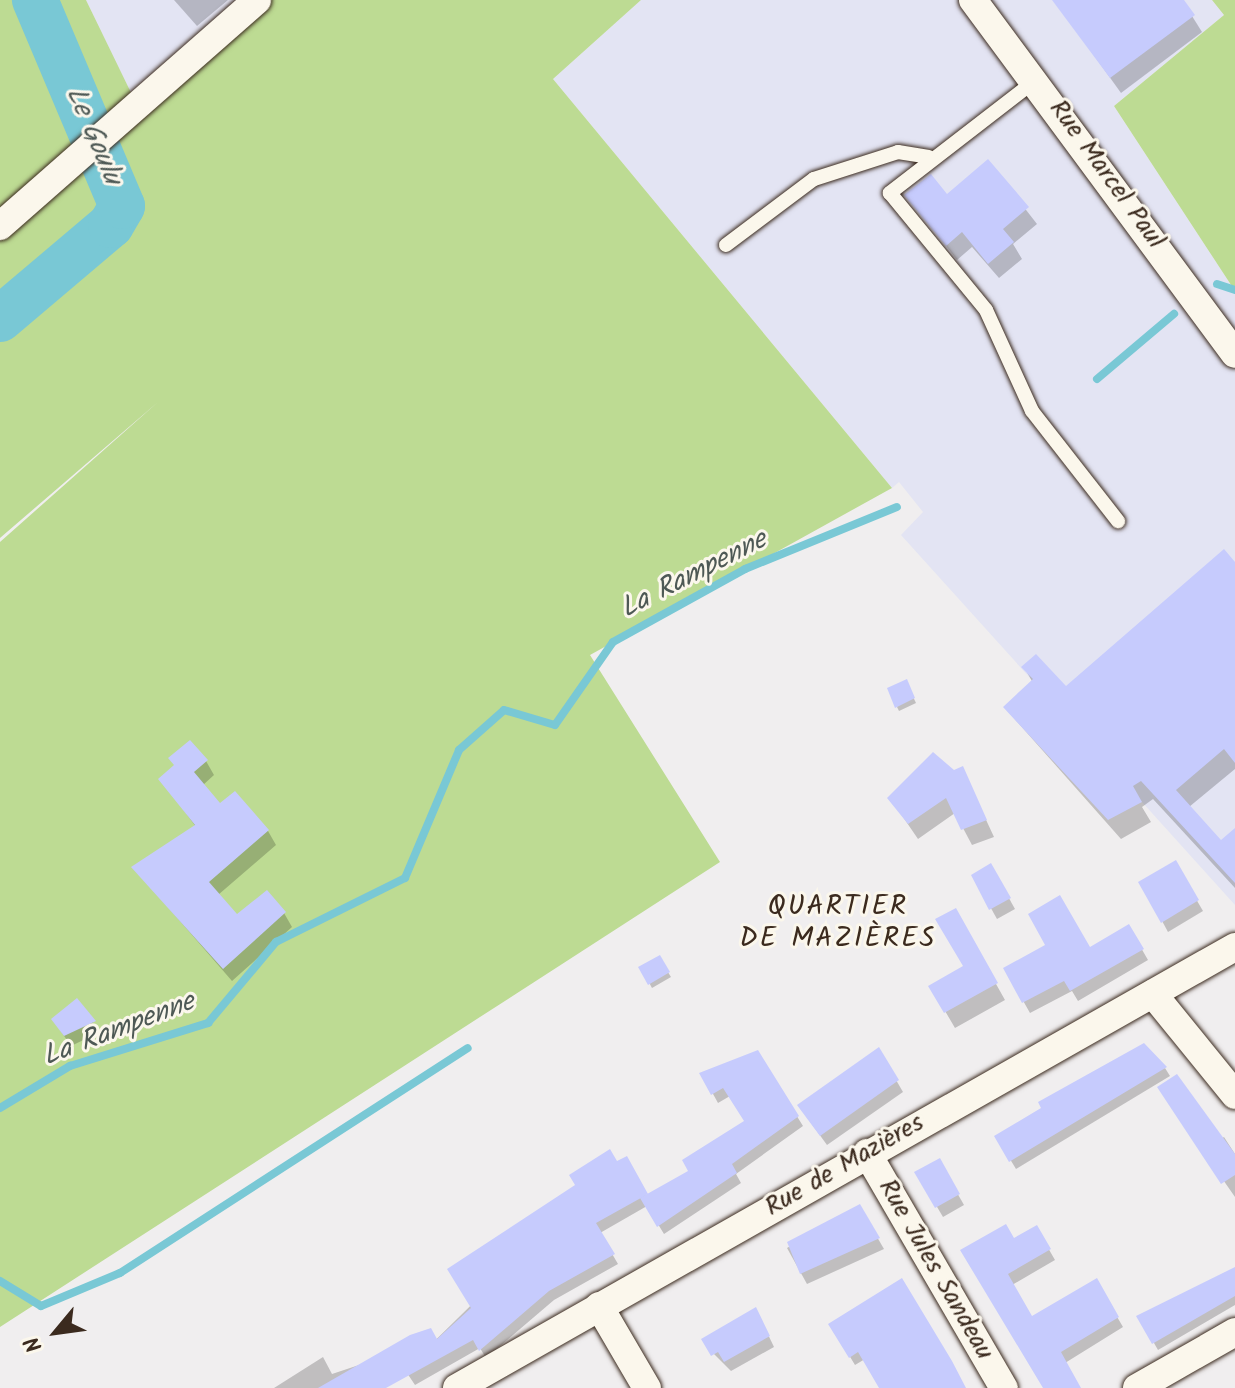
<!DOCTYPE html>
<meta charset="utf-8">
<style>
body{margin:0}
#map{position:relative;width:1235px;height:1388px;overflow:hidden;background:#f0eeef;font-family:Kalam,sans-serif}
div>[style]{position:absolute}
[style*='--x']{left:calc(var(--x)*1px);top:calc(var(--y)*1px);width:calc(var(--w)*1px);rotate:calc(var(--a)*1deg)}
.built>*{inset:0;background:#e3e4f3}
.green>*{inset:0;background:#bddb93}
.shadow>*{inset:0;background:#0003}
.stream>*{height:8px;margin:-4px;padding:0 4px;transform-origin:4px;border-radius:4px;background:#79c8d5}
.river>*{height:46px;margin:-23px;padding:0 23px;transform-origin:23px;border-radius:23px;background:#79c8d5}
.building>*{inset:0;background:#c6cbfd}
.roads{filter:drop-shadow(0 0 2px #3b2a1e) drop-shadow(0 0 2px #3b2a1e)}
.lane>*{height:14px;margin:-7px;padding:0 7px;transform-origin:7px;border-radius:7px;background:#fbf7ec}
.street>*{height:28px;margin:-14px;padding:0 14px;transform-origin:14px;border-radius:14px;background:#fbf7ec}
span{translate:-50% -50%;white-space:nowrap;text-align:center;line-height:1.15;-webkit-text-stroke:6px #fbf7ec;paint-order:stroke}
.street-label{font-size:26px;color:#3b2a1e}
.water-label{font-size:28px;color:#4e5955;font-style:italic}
.neighbourhood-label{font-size:28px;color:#3b2a1e;letter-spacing:2px}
.north{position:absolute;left:16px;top:1292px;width:80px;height:80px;-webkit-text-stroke:6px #fbf7ec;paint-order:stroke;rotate:241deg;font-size:22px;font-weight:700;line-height:32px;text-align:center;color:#3b2a1e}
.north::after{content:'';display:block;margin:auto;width:28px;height:36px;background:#3b2a1e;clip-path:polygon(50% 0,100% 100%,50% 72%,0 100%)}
</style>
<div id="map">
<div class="built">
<i style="clip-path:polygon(86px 0,257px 0,137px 106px)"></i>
<i style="clip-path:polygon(641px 0,1212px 0,1224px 15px,1114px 106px,1235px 291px,1235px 905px,901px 535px,923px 512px,899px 482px,892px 488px,553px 79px)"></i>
</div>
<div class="green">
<i style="clip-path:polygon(0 0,86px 0,137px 105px,257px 0,641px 0,553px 79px,892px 488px,590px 655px,720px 862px,0 1327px,0 542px,158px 402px,0 538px)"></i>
<i style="clip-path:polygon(1212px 0,1235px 0,1235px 291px,1114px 106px,1224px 15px)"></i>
</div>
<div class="shadow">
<i style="clip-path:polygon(174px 0,228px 0,197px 26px)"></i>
<i style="clip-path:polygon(1182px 0,1202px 32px,1121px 93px,1055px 1px)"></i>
<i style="clip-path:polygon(988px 161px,1037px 224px,1013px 244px,1022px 259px,999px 278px,972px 247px,957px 260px,907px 195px,947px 197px)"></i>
<i style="clip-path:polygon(1235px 564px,1235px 769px,1189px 807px,1221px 843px,1235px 830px,1235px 888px,1153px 799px,1142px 807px,1151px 822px,1121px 839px,1005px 708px,1033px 683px,1024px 667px,1066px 689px)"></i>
<i style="clip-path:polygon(906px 682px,916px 703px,899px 711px,897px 707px)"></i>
<i style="clip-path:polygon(206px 761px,214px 775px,203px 785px,220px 806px,268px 831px,276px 845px,218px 895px,237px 917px,284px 913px,292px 927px,232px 981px,133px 867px,196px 827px,161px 779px)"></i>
<i style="clip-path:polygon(962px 768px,994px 837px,972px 845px,955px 813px,918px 839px,890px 798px)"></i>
<i style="clip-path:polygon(1175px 863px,1203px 911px,1168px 932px,1141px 882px)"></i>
<i style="clip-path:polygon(991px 866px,1015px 909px,997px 919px,973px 876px)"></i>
<i style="clip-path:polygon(955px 911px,1005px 1000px,955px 1028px,931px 987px,966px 966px)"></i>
<i style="clip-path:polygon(1129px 927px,1148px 960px,1078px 1001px,1072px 991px,1030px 1013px,1005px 969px,1090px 950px)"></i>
<i style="clip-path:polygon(659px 958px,671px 977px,652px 988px,641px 968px)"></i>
<i style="clip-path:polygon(76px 1001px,100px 1032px,71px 1046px,60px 1030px)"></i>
<i style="clip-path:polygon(878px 1049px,903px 1092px,827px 1145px,806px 1116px)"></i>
<i style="clip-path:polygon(757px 1052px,803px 1126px,736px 1174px,741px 1183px,664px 1234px,647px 1206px,600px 1233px,618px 1264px,554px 1300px,486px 1358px,480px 1348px,415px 1385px,405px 1370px,616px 1163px,647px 1197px,691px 1172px,746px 1122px,730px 1096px,718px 1103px,702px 1074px)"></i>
<i style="clip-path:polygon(1165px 1068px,1170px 1076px,1016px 1169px,996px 1136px,1044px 1108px)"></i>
<i style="clip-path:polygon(1164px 1095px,1217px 1142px,1224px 1137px,1235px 1154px,1235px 1197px)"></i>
<i style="clip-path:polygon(939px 1161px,964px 1205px,943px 1217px,917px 1173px)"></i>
<i style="clip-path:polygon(859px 1206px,884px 1249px,807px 1284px,787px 1248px)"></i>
<i style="clip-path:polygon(1036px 1227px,1055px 1260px,1012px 1285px,1031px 1319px,1096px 1281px,1123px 1327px,1065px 1363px,1079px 1388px,1044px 1388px,963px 1251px,1013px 1241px)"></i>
<i style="clip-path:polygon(1235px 1280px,1235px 1305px,1158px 1350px,1139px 1317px)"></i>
<i style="clip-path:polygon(761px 1320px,774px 1347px,731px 1371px,710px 1350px)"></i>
<i style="clip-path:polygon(835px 1332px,964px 1388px,881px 1388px,865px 1359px,855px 1365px)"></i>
<i style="clip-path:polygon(323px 1357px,332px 1374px,365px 1363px,382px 1388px,274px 1388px)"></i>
</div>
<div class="stream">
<i style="--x:1217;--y:284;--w:19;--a:18"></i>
<i style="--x:1097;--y:379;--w:101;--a:-40.2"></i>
<i style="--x:0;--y:1108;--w:82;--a:-31"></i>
<i style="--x:70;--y:1066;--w:145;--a:-17.3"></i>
<i style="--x:208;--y:1023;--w:106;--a:-50"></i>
<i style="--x:276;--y:942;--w:144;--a:-26.4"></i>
<i style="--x:405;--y:878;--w:139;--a:-67.1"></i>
<i style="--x:459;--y:750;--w:60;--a:-41.6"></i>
<i style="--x:504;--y:710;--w:53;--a:16.4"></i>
<i style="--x:555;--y:725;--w:101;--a:-55.1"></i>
<i style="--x:613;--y:642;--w:151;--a:-28.9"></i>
<i style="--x:745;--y:569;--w:164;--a:-22.2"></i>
<i style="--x:0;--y:1281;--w:48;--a:31.4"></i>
<i style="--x:41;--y:1306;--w:86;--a:-22.7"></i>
<i style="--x:120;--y:1273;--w:414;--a:-32.9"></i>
</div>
<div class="river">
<i style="--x:0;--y:319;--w:145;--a:-40.3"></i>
<i style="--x:111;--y:225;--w:22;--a:-60"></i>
<i style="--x:122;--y:206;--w:224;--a:-112.9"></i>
</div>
<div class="building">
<i style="clip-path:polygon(1052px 0,1184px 0,1195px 15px,1110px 78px)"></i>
<i style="clip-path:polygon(988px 159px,1029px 207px,1003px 229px,1014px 242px,988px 264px,962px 232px,946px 246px,904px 195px,931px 174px,947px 194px)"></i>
<i style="clip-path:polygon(1224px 549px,1235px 562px,1235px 763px,1224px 749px,1176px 790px,1221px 840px,1235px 828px,1235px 883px,1141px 781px,1133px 786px,1142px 802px,1108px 820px,1003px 707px,1033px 679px,1021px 667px,1036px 654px,1066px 686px)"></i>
<i style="clip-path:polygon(907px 679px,915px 698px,895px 708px,887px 688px)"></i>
<i style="clip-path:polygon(190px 740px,208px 760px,194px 772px,220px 803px,235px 791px,269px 830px,209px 882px,237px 914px,267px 890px,286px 912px,223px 969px,131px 867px,195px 825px,158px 779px,174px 765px,168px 758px)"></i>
<i style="clip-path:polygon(933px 752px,954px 770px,963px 766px,987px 820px,961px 830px,946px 798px,908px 824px,887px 798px)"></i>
<i style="clip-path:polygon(1176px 860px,1199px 900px,1161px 923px,1138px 882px)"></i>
<i style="clip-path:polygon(991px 863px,1011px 898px,989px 910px,971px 875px)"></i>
<i style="clip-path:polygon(1060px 895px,1090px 947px,1129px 924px,1144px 949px,1070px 991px,1064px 981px,1022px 1003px,1003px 968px,1045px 945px,1028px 914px)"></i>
<i style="clip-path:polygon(956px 908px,998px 983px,944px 1013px,928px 986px,963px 966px,935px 919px)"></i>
<i style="clip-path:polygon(660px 955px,670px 972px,648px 985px,638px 967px)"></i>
<i style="clip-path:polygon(77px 998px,96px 1021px,64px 1036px,51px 1019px)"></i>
<i style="clip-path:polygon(1144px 1043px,1167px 1067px,1009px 1162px,994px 1136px,1041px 1108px,1038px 1102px)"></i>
<i style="clip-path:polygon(879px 1047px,899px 1080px,820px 1136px,797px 1105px)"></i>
<i style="clip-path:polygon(758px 1050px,799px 1116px,732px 1164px,737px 1173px,657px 1227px,640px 1198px,688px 1171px,682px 1160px,744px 1121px,723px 1088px,711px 1095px,699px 1073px)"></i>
<i style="clip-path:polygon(1177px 1074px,1235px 1154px,1235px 1175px,1221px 1184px,1157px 1087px)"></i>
<i style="clip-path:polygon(610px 1149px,617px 1161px,627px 1156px,648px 1194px,596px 1223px,615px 1254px,549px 1291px,479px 1351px,473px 1340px,386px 1388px,318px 1388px,410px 1335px,431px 1328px,437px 1339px,471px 1308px,447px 1269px,575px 1185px,569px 1175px)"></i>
<i style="clip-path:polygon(940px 1158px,960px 1194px,935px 1208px,914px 1172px)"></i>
<i style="clip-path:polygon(860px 1204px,880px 1238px,800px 1274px,787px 1242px)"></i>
<i style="clip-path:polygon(1006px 1224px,1014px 1238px,1037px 1225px,1051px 1249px,1008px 1274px,1032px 1316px,1097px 1278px,1119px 1317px,1061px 1352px,1081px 1388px,1043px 1388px,960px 1250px)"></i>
<i style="clip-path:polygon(1235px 1267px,1235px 1296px,1152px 1344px,1136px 1316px)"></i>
<i style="clip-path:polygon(902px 1278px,952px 1361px,966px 1388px,879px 1388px,858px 1352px,849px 1358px,828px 1324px)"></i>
<i style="clip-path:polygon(756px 1307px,770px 1336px,724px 1362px,718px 1352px,711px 1356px,701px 1339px)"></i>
</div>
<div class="roads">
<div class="lane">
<i style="--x:1036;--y:80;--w:185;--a:142.3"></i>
<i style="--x:890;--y:193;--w:151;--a:50.6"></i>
<i style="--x:986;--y:310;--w:111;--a:65.5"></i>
<i style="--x:1032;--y:411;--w:140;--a:52"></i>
<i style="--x:726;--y:245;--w:110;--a:-36.9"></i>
<i style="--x:814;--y:179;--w:88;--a:-17.8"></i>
<i style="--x:898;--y:152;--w:31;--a:9"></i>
</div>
<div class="street">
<i style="--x:973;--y:0;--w:440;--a:53.5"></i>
<i style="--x:0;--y:226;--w:342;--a:-41.3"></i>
<i style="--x:1153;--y:994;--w:130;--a:50.9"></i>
<i style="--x:867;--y:1153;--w:272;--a:59.8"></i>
<i style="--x:599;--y:1306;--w:95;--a:59.7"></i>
<i style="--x:457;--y:1388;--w:894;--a:-29.55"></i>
<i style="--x:1137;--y:1388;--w:113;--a:-29.7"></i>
</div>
</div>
<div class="street-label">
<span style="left:1106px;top:175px;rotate:54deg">Rue Marcel Paul</span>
<span style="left:845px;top:1166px;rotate:-30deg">Rue de Mazières</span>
<span style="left:935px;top:1270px;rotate:60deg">Rue Jules Sandeau</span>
</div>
<div class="water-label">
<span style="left:93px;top:136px;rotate:67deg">Le Goulu</span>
<span style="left:694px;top:575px;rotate:-27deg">La Rampenne</span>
<span style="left:119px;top:1030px;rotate:-21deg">La Rampenne</span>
</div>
<div class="neighbourhood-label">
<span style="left:838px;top:923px">QUARTIER<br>DE MAZIÈRES</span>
</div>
<div class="north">N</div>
</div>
